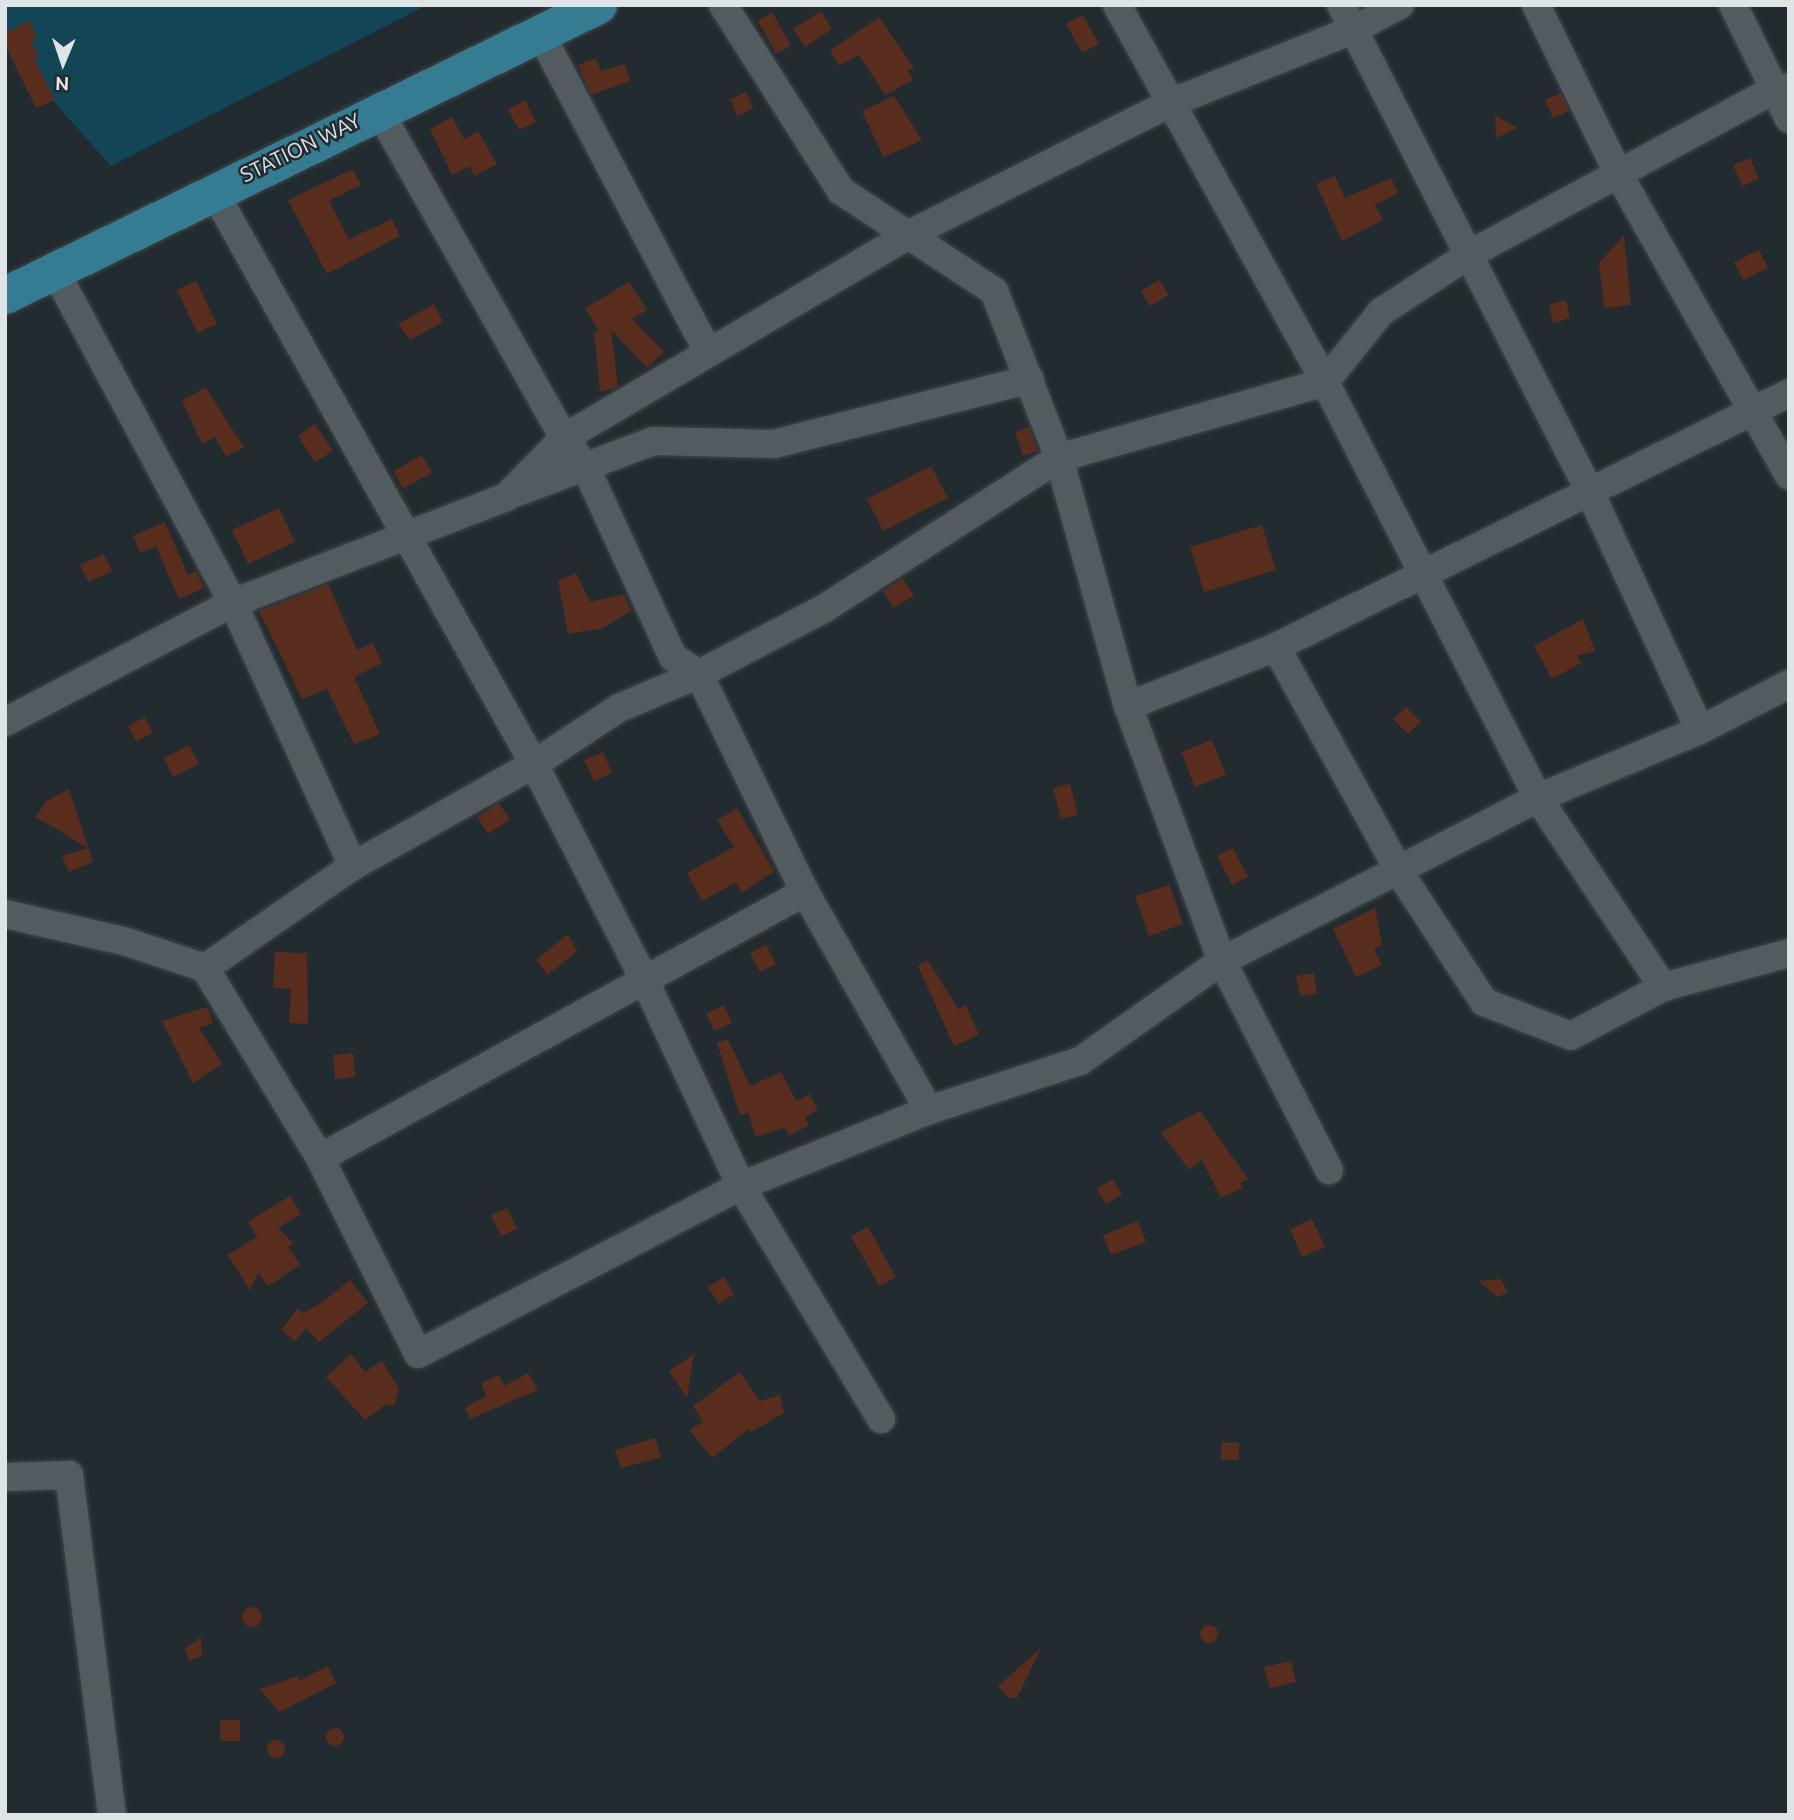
<!DOCTYPE html>
<style>
body{margin:0}
#map{position:relative;width:1794px;height:1820px;overflow:hidden;background:#222b2f;font-family:Ubuntu,sans-serif}
div>[style]{position:absolute}
[style*='--x']{left:calc(var(--x)*1px);top:calc(var(--y)*1px);width:calc(var(--w)*1px);rotate:calc(var(--a)*1deg)}
.green>*{inset:0;background:#124556}
.building>*{inset:0;background:#582d1e}
.round{border-radius:50%}
.roads{filter:drop-shadow(0 0 2px #3e4649) drop-shadow(0 0 2px #3e4649)}
.minor>*{height:28px;margin:-14px;padding:0 14px;transform-origin:14px;border-radius:14px;background:#525c60}
.major>*{height:37px;margin:-18.5px;padding:0 18.5px;transform-origin:18.5px;border-radius:18.5px;background:#357b91}
span{translate:-50% -50%;white-space:nowrap;text-align:center;line-height:1.15;-webkit-text-stroke:5px #222b2f;paint-order:stroke}
.street-label{font-size:21px;color:#dfe4e7}
.frame{position:absolute;inset:0;border:7px solid #dfe4e7;pointer-events:none}
.north{position:absolute;left:28px;top:28px;width:70px;height:70px;-webkit-text-stroke:5px #222b2f;paint-order:stroke;rotate:182deg;font-size:19px;font-weight:700;line-height:28px;text-align:center;color:#dfe4e7}
.north::after{content:'';display:block;margin:auto;width:24px;height:32px;background:#dfe4e7;clip-path:polygon(50% 0,100% 100%,50% 72%,0 100%)}
</style>
<div id="map">
<div class="green">
<i style="clip-path:polygon(5px 5px,427px 5px,111px 166px,5px 47px)"></i>
</div>
<div class="building">
<i style="clip-path:polygon(821px 11px,832px 29px,805px 47px,793px 29px)"></i>
<i style="clip-path:polygon(772px 12px,791px 46px,776px 54px,758px 21px)"></i>
<i style="clip-path:polygon(1083px 15px,1099px 44px,1082px 53px,1066px 24px)"></i>
<i style="clip-path:polygon(879px 17px,914px 68px,908px 71px,913px 80px,885px 95px,859px 55px,839px 66px,830px 50px)"></i>
<i style="clip-path:polygon(29px 21px,37px 37px,31px 41px,39px 57px,34px 59px,55px 100px,36px 108px,5px 45px,5px 33px)"></i>
<i style="clip-path:polygon(596px 58px,601px 71px,625px 64px,630px 81px,591px 95px,578px 65px)"></i>
<i style="clip-path:polygon(746px 92px,753px 109px,737px 116px,730px 99px)"></i>
<i style="clip-path:polygon(1561px 93px,1569px 111px,1553px 118px,1545px 100px)"></i>
<i style="clip-path:polygon(894px 96px,922px 140px,883px 157px,862px 111px)"></i>
<i style="clip-path:polygon(525px 100px,536px 122px,519px 130px,508px 109px)"></i>
<i style="clip-path:polygon(1495px 115px,1517px 128px,1496px 138px)"></i>
<i style="clip-path:polygon(452px 117px,464px 139px,478px 131px,497px 164px,474px 176px,470px 166px,452px 175px,430px 129px)"></i>
<i style="clip-path:polygon(1750px 158px,1759px 179px,1742px 186px,1733px 165px)"></i>
<i style="clip-path:polygon(353px 169px,361px 185px,329px 201px,349px 239px,392px 219px,400px 236px,327px 274px,288px 200px)"></i>
<i style="clip-path:polygon(1335px 176px,1345px 198px,1391px 178px,1398px 193px,1375px 205px,1383px 220px,1342px 241px,1316px 184px)"></i>
<i style="clip-path:polygon(1624px 235px,1631px 305px,1604px 308px,1599px 263px)"></i>
<i style="clip-path:polygon(1759px 250px,1768px 268px,1743px 280px,1734px 262px)"></i>
<i style="clip-path:polygon(1160px 280px,1168px 295px,1150px 306px,1141px 291px)"></i>
<i style="clip-path:polygon(196px 281px,217px 324px,197px 333px,177px 290px)"></i>
<i style="clip-path:polygon(629px 282px,647px 310px,632px 319px,664px 352px,647px 368px,611px 330px,618px 387px,600px 392px,594px 332px,598px 330px,585px 308px)"></i>
<i style="clip-path:polygon(1566px 300px,1570px 318px,1553px 323px,1549px 305px)"></i>
<i style="clip-path:polygon(434px 304px,443px 322px,410px 340px,398px 324px)"></i>
<i style="clip-path:polygon(205px 387px,244px 447px,226px 457px,215px 437px,202px 444px,182px 401px)"></i>
<i style="clip-path:polygon(315px 424px,333px 451px,315px 462px,298px 436px)"></i>
<i style="clip-path:polygon(1029px 427px,1038px 451px,1023px 456px,1015px 432px)"></i>
<i style="clip-path:polygon(422px 455px,432px 473px,403px 489px,393px 471px)"></i>
<i style="clip-path:polygon(931px 466px,948px 498px,883px 531px,867px 499px)"></i>
<i style="clip-path:polygon(279px 508px,295px 542px,248px 564px,232px 530px)"></i>
<i style="clip-path:polygon(165px 522px,188px 575px,196px 571px,204px 588px,179px 599px,156px 546px,140px 553px,133px 536px)"></i>
<i style="clip-path:polygon(1262px 525px,1276px 570px,1204px 592px,1190px 547px)"></i>
<i style="clip-path:polygon(104px 554px,112px 571px,88px 582px,80px 565px)"></i>
<i style="clip-path:polygon(576px 573px,590px 602px,624px 594px,631px 611px,603px 628px,568px 634px,558px 581px)"></i>
<i style="clip-path:polygon(903px 578px,914px 596px,893px 608px,883px 591px)"></i>
<i style="clip-path:polygon(328px 584px,357px 650px,373px 643px,382px 663px,354px 677px,380px 734px,354px 744px,327px 689px,302px 699px,259px 611px)"></i>
<i style="clip-path:polygon(1583px 619px,1595px 651px,1577px 656px,1581px 663px,1552px 679px,1534px 646px)"></i>
<i style="clip-path:polygon(1406px 707px,1421px 722px,1408px 734px,1393px 719px)"></i>
<i style="clip-path:polygon(145px 717px,153px 733px,136px 741px,128px 726px)"></i>
<i style="clip-path:polygon(1212px 740px,1226px 775px,1195px 787px,1181px 752px)"></i>
<i style="clip-path:polygon(189px 745px,199px 764px,173px 777px,164px 758px)"></i>
<i style="clip-path:polygon(603px 752px,612px 773px,594px 781px,584px 760px)"></i>
<i style="clip-path:polygon(1070px 784px,1078px 815px,1061px 819px,1053px 788px)"></i>
<i style="clip-path:polygon(69px 789px,93px 862px,69px 872px,62px 856px,88px 848px,36px 817px,45px 802px)"></i>
<i style="clip-path:polygon(499px 803px,510px 820px,488px 834px,477px 817px)"></i>
<i style="clip-path:polygon(737px 808px,774px 871px,741px 893px,736px 882px,702px 901px,687px 873px,734px 847px,717px 820px)"></i>
<i style="clip-path:polygon(1233px 848px,1248px 877px,1232px 885px,1217px 856px)"></i>
<i style="clip-path:polygon(1170px 885px,1183px 924px,1149px 936px,1135px 896px)"></i>
<i style="clip-path:polygon(1375px 908px,1382px 945px,1374px 949px,1382px 965px,1356px 977px,1333px 929px)"></i>
<i style="clip-path:polygon(568px 934px,577px 951px,548px 975px,536px 960px)"></i>
<i style="clip-path:polygon(766px 945px,776px 964px,760px 972px,750px 953px)"></i>
<i style="clip-path:polygon(275px 952px,307px 953px,308px 1024px,289px 1023px,291px 989px,273px 988px)"></i>
<i style="clip-path:polygon(928px 960px,958px 1009px,966px 1005px,979px 1035px,954px 1046px,918px 966px)"></i>
<i style="clip-path:polygon(1314px 973px,1317px 993px,1300px 996px,1296px 976px)"></i>
<i style="clip-path:polygon(724px 1005px,732px 1023px,714px 1031px,706px 1013px)"></i>
<i style="clip-path:polygon(207px 1007px,213px 1023px,199px 1028px,222px 1064px,193px 1083px,162px 1021px)"></i>
<i style="clip-path:polygon(728px 1039px,750px 1086px,781px 1072px,796px 1101px,810px 1094px,818px 1110px,805px 1117px,809px 1125px,789px 1136px,785px 1127px,756px 1137px,748px 1113px,740px 1115px,717px 1043px)"></i>
<i style="clip-path:polygon(353px 1053px,355px 1077px,335px 1079px,333px 1055px)"></i>
<i style="clip-path:polygon(1200px 1111px,1248px 1179px,1240px 1183px,1243px 1188px,1221px 1198px,1202px 1160px,1189px 1170px,1161px 1132px)"></i>
<i style="clip-path:polygon(1112px 1179px,1122px 1194px,1106px 1204px,1097px 1189px)"></i>
<i style="clip-path:polygon(290px 1196px,301px 1214px,278px 1228px,293px 1243px,288px 1247px,300px 1265px,268px 1286px,258px 1273px,250px 1291px,228px 1255px,257px 1237px,248px 1222px)"></i>
<i style="clip-path:polygon(507px 1208px,517px 1229px,501px 1236px,491px 1215px)"></i>
<i style="clip-path:polygon(1312px 1219px,1325px 1247px,1302px 1257px,1290px 1229px)"></i>
<i style="clip-path:polygon(1138px 1221px,1146px 1242px,1111px 1255px,1103px 1235px)"></i>
<i style="clip-path:polygon(868px 1227px,896px 1277px,879px 1286px,851px 1236px)"></i>
<i style="clip-path:polygon(724px 1277px,734px 1294px,719px 1304px,708px 1287px)"></i>
<i style="clip-path:polygon(1501px 1279px,1508px 1293px,1497px 1297px,1479px 1281px)"></i>
<i style="clip-path:polygon(350px 1280px,368px 1303px,319px 1342px,306px 1328px,295px 1341px,281px 1330px,298px 1308px,302px 1313px,320px 1304px)"></i>
<i style="clip-path:polygon(351px 1354px,365px 1372px,382px 1361px,399px 1389px,394px 1406px,386px 1404px,365px 1420px,326px 1377px)"></i>
<i style="clip-path:polygon(694px 1354px,687px 1398px,669px 1371px)"></i>
<i style="clip-path:polygon(740px 1372px,760px 1401px,780px 1395px,784px 1413px,751px 1432px,749px 1429px,712px 1458px,689px 1430px,703px 1422px,693px 1406px)"></i>
<i style="clip-path:polygon(528px 1373px,538px 1390px,470px 1419px,465px 1408px,486px 1396px,481px 1383px,499px 1375px,504px 1386px)"></i>
<i style="clip-path:polygon(655px 1438px,661px 1457px,621px 1468px,615px 1450px)"></i>
<i style="clip-path:polygon(1222px 1442px,1239px 1443px,1239px 1460px,1221px 1460px)"></i>
<i class="round" style="left:242px;top:1607px;width:20px;height:20px"></i>
<i class="round" style="left:1200px;top:1625px;width:18px;height:18px"></i>
<i style="clip-path:polygon(201px 1637px,202px 1656px,189px 1661px,185px 1648px)"></i>
<i style="clip-path:polygon(1041px 1648px,1017px 1698px,1008px 1698px,998px 1686px)"></i>
<i style="clip-path:polygon(1291px 1661px,1296px 1682px,1270px 1688px,1264px 1667px)"></i>
<i style="clip-path:polygon(328px 1666px,336px 1683px,279px 1712px,260px 1689px,298px 1676px,299px 1681px)"></i>
<i style="clip-path:polygon(220px 1720px,240px 1720px,240px 1741px,220px 1741px)"></i>
<i class="round" style="left:326px;top:1728px;width:18px;height:18px"></i>
<i class="round" style="left:267px;top:1740px;width:18px;height:18px"></i>
</div>
<div class="roads">
<div class="minor">
<i style="--x:723;--y:5;--w:220;--a:57.6"></i>
<i style="--x:841;--y:191;--w:183;--a:33.2"></i>
<i style="--x:994;--y:291;--w:179;--a:68.7"></i>
<i style="--x:1059;--y:458;--w:257;--a:74.5"></i>
<i style="--x:1128;--y:706;--w:272;--a:69.8"></i>
<i style="--x:1222;--y:961;--w:235;--a:62.9"></i>
<i style="--x:1117;--y:5;--w:431;--a:61.1"></i>
<i style="--x:1325;--y:382;--w:467;--a:62.9"></i>
<i style="--x:1538;--y:798;--w:227;--a:56.5"></i>
<i style="--x:1341;--y:5;--w:545;--a:62.92"></i>
<i style="--x:1589;--y:490;--w:264;--a:65.2"></i>
<i style="--x:1536;--y:5;--w:189;--a:64"></i>
<i style="--x:1619;--y:175;--w:345;--a:60.5"></i>
<i style="--x:1733;--y:5;--w:127;--a:63.8"></i>
<i style="--x:540;--y:33;--w:358;--a:62.2"></i>
<i style="--x:378;--y:109;--w:378;--a:60.5"></i>
<i style="--x:564;--y:438;--w:35;--a:53"></i>
<i style="--x:585;--y:466;--w:210;--a:65.3"></i>
<i style="--x:673;--y:657;--w:31;--a:33"></i>
<i style="--x:699;--y:674;--w:242;--a:64.1"></i>
<i style="--x:805;--y:892;--w:251;--a:60.4"></i>
<i style="--x:213;--y:190;--w:658;--a:60.78"></i>
<i style="--x:534;--y:764;--w:244;--a:62.9"></i>
<i style="--x:645;--y:981;--w:226;--a:64.9"></i>
<i style="--x:741;--y:1186;--w:272;--a:59"></i>
<i style="--x:55;--y:271;--w:377;--a:61.8"></i>
<i style="--x:233;--y:603;--w:289;--a:65.5"></i>
<i style="--x:515;--y:493;--w:147;--a:-20.6"></i>
<i style="--x:653;--y:441;--w:121;--a:1.4"></i>
<i style="--x:774;--y:444;--w:264;--a:-14.2"></i>
<i style="--x:1276;--y:647;--w:258;--a:61.2"></i>
<i style="--x:1400;--y:873;--w:154;--a:56.9"></i>
<i style="--x:1484;--y:1002;--w:93;--a:21.3"></i>
<i style="--x:1571;--y:1036;--w:104;--a:-28"></i>
<i style="--x:1663;--y:987;--w:131;--a:-15.1"></i>
<i style="--x:1128;--y:706;--w:159;--a:-21.7"></i>
<i style="--x:1276;--y:647;--w:572;--a:-26.34"></i>
<i style="--x:5;--y:722;--w:257;--a:-27.6"></i>
<i style="--x:233;--y:603;--w:293;--a:-21.2"></i>
<i style="--x:506;--y:497;--w:83;--a:-45.5"></i>
<i style="--x:564;--y:438;--w:399;--a:-30.5"></i>
<i style="--x:908;--y:235;--w:297;--a:-26.7"></i>
<i style="--x:1173;--y:102;--w:196;--a:-21.9"></i>
<i style="--x:1355;--y:29;--w:51;--a:-28.1"></i>
<i style="--x:805;--y:892;--w:553;--a:151.26"></i>
<i style="--x:320;--y:1158;--w:219;--a:63.4"></i>
<i style="--x:418;--y:1354;--w:364;--a:-27.5"></i>
<i style="--x:741;--y:1186;--w:203;--a:-22"></i>
<i style="--x:929;--y:1110;--w:159;--a:-18"></i>
<i style="--x:1080;--y:1061;--w:174;--a:-35.2"></i>
<i style="--x:1222;--y:961;--w:356;--a:-27.3"></i>
<i style="--x:1538;--y:798;--w:176;--a:-22.8"></i>
<i style="--x:1700;--y:730;--w:100;--a:-27.3"></i>
<i style="--x:5;--y:914;--w:122;--a:12.8"></i>
<i style="--x:124;--y:941;--w:85;--a:18.4"></i>
<i style="--x:205;--y:968;--w:222;--a:58.8"></i>
<i style="--x:205;--y:968;--w:180;--a:-34.6"></i>
<i style="--x:353;--y:866;--w:208;--a:-29.4"></i>
<i style="--x:534;--y:764;--w:102;--a:-33.4"></i>
<i style="--x:619;--y:708;--w:87;--a:-23"></i>
<i style="--x:699;--y:674;--w:142;--a:-27.6"></i>
<i style="--x:825;--y:608;--w:278;--a:-32.7"></i>
<i style="--x:1059;--y:458;--w:277;--a:-15.9"></i>
<i style="--x:1325;--y:382;--w:90;--a:-51.3"></i>
<i style="--x:1381;--y:312;--w:106;--a:-33.1"></i>
<i style="--x:1470;--y:254;--w:345;--a:-28.4"></i>
<i style="--x:1773;--y:90;--w:16;--a:-11"></i>
<i style="--x:5;--y:1477;--w:64;--a:-1.8"></i>
<i style="--x:69;--y:1475;--w:343;--a:82.8"></i>
</div>
<div class="major">
<i style="--x:5;--y:295;--w:660;--a:-26.06"></i>
</div>
</div>
<div class="street-label">
<span style="left:300px;top:147px;rotate:-26deg">STATION WAY</span>
</div>
<div class="frame"></div>
<div class="north">N</div>
</div>
